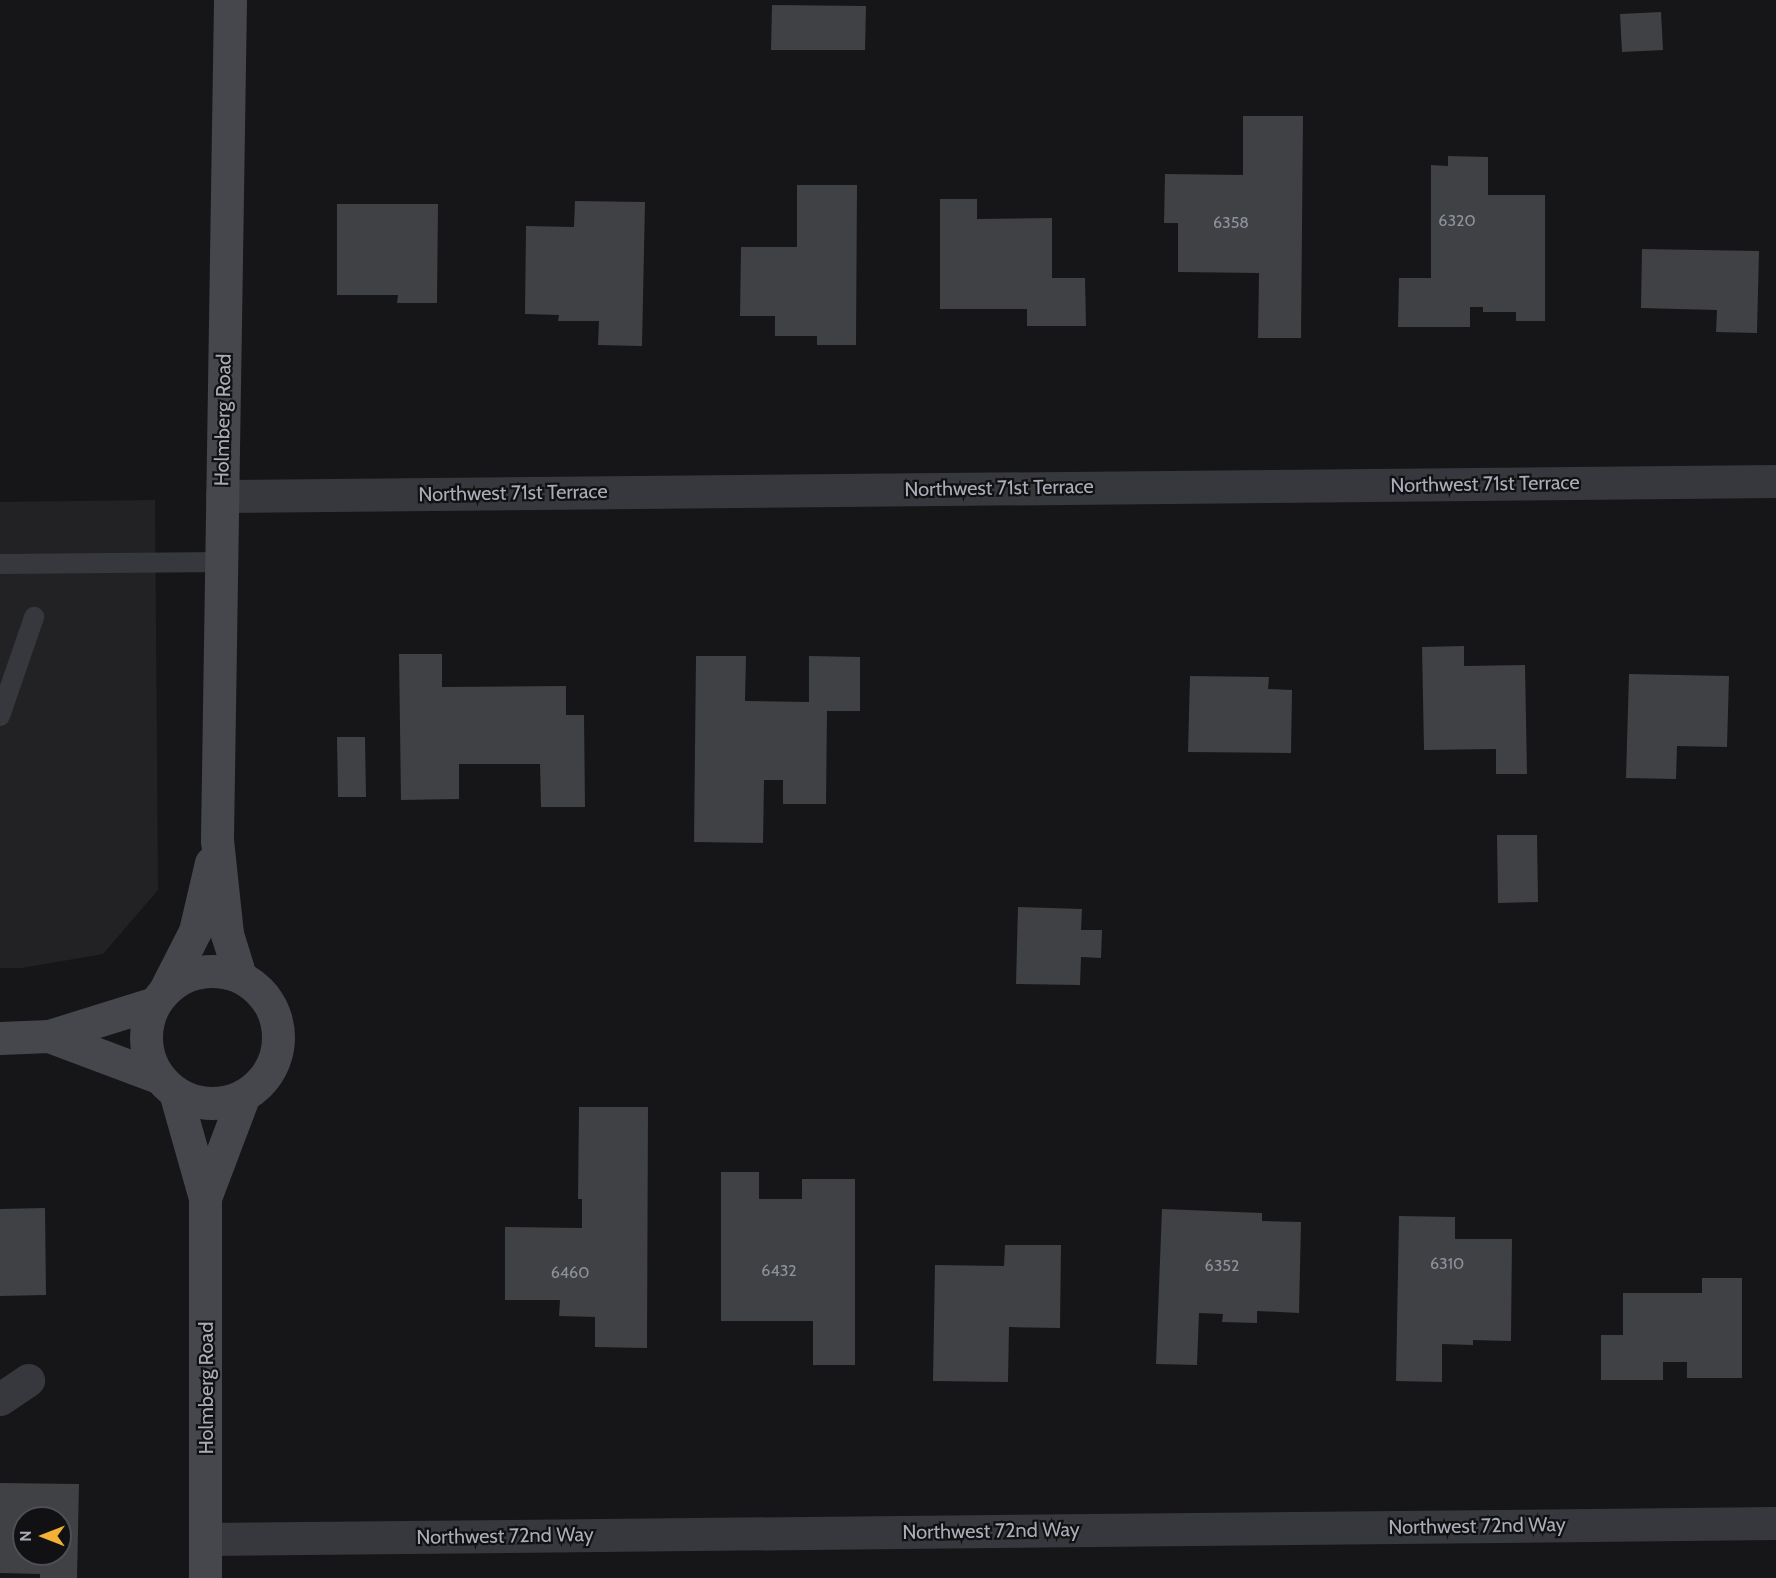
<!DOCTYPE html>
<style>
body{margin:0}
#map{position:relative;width:1776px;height:1578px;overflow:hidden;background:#161618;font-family:Cabin,sans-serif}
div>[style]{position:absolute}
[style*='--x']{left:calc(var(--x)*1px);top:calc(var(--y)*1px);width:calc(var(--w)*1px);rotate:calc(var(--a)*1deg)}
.built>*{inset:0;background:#222225}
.building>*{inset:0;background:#404145}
.lane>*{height:20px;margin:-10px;padding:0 10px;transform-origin:10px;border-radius:10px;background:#37383d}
.street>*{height:33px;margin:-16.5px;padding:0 16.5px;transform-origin:16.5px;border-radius:16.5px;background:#37383d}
.secondary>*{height:33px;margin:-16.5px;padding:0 16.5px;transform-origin:16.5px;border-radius:16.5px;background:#45474d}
.secondary>.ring{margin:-16.5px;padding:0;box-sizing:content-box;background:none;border:33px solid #45474d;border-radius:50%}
span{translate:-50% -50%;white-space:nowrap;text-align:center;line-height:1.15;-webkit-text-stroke:4.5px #111113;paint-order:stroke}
.number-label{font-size:16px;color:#8e929b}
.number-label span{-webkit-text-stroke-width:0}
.street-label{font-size:20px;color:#a8adb8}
.north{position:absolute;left:12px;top:1506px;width:60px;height:60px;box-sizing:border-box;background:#111113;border:2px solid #4d4f55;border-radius:50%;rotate:270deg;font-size:16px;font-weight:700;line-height:24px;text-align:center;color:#a8adb8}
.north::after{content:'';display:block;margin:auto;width:21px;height:27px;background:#f2b134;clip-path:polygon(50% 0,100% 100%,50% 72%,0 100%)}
</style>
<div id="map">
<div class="built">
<i style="clip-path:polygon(155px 500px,158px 890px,103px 954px,22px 968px,0 968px,0 502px)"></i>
</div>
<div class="building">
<i style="clip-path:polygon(772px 5px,866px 6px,865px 50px,771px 50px)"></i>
<i style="clip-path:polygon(1661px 12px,1663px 50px,1622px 52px,1620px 14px)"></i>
<i style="clip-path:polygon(1243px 116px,1303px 116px,1301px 338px,1258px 338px,1259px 273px,1178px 272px,1178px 223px,1164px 223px,1165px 174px,1243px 175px)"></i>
<i style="clip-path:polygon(1448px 156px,1488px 157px,1488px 195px,1545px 195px,1545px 321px,1516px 321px,1516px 312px,1483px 312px,1483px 307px,1470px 307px,1470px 327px,1398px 327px,1399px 278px,1431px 278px,1431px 165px,1448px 166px)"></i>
<i style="clip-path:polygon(797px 185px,857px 185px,856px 345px,817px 345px,817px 336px,775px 336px,775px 316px,740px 316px,741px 247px,797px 247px)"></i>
<i style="clip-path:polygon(940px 199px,977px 199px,977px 219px,1052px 218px,1052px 278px,1085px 278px,1086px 326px,1027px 326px,1027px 309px,940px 309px)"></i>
<i style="clip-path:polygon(575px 201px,645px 202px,642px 346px,598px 345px,599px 321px,558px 321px,559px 315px,525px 314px,526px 226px,574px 227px)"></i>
<i style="clip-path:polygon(337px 204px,438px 204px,437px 303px,397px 303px,398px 295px,337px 295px)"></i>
<i style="clip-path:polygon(1642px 249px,1759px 251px,1757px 333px,1716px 332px,1717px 310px,1641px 308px)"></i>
<i style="clip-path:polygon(1464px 646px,1464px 666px,1525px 665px,1527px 774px,1496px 774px,1496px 749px,1424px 750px,1422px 647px)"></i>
<i style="clip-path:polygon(399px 654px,442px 654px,442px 687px,566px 686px,566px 715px,584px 715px,585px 807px,541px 807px,540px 764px,459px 764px,459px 799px,401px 800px)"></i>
<i style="clip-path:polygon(696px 656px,746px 656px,745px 701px,809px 702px,809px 656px,860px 657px,860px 711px,827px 711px,826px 804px,783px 804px,783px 780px,764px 780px,763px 843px,694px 842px)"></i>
<i style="clip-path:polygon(1629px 674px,1729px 676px,1727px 747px,1677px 746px,1676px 779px,1626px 778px)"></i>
<i style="clip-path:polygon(1190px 676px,1269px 677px,1268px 689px,1292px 690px,1291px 753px,1188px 752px)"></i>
<i style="clip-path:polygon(337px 737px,365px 737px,366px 797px,338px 797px)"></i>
<i style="clip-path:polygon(1497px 835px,1537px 835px,1538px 902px,1498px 903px)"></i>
<i style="clip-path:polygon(1018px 907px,1082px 909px,1081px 930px,1102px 930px,1101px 958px,1081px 957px,1080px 985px,1016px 984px)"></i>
<i style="clip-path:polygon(579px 1107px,648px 1107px,647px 1348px,595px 1347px,595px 1317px,559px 1316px,560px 1300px,505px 1300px,505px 1227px,582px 1228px,582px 1199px,578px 1199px)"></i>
<i style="clip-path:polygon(721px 1172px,759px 1172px,759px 1199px,802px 1199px,802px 1179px,855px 1179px,855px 1365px,813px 1365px,813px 1321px,721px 1321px)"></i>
<i style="clip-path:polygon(45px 1208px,46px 1295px,0 1296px,0 1209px)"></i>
<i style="clip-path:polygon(1162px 1209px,1262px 1213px,1262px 1221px,1301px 1222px,1299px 1313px,1257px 1311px,1257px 1323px,1222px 1322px,1223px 1314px,1199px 1313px,1197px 1365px,1156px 1364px)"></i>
<i style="clip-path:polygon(1399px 1216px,1455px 1217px,1455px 1239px,1512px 1239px,1511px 1341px,1473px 1340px,1473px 1345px,1442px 1344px,1442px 1382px,1396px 1381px)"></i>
<i style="clip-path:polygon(1005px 1245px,1061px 1245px,1060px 1328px,1009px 1327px,1008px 1382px,933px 1381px,935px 1265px,1004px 1266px)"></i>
<i style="clip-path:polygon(1702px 1278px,1742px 1278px,1742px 1378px,1687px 1378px,1687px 1362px,1663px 1362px,1663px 1380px,1601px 1380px,1601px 1335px,1623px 1335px,1623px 1293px,1702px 1293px)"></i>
<i style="clip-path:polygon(evenodd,0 1483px,79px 1484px,77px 1578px,40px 1578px,40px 1574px,0 1573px,0 1483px,24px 1518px,60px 1518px,60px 1554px,24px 1554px,24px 1518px)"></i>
</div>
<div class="lane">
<i style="--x:0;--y:564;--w:222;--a:-0.5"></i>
<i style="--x:0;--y:716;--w:105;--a:-71"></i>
</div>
<div class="street">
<i style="--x:222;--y:496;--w:1554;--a:-0.55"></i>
<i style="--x:0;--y:1399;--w:34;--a:-34"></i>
<i style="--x:206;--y:1539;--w:1570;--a:-0.58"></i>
</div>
<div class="secondary">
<i style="--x:230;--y:0;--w:840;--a:90.89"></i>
<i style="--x:217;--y:840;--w:95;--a:83.9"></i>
<i style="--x:227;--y:934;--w:44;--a:72.8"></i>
<i class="ring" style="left:146px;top:971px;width:99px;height:99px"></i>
<i style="--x:165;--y:990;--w:66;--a:-63"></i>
<i style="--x:195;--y:931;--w:70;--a:-76.8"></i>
<i style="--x:49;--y:1036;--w:116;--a:20.6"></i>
<i style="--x:0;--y:1038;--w:49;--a:-2.3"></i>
<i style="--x:49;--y:1036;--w:111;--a:-17.3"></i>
<i style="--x:175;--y:1092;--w:110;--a:74.2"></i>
<i style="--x:205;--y:1198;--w:380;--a:90"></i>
<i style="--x:205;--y:1198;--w:110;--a:-69.3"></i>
</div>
<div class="number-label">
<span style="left:1457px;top:221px">6320</span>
<span style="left:1231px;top:223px">6358</span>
<span style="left:1447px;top:1264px">6310</span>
<span style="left:1222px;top:1266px">6352</span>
<span style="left:779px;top:1271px">6432</span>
<span style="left:570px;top:1273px">6460</span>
</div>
<div class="street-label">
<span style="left:223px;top:420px;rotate:-89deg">Holmberg Road</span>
<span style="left:1485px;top:484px;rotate:-1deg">Northwest 71st Terrace</span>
<span style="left:999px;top:488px;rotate:-1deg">Northwest 71st Terrace</span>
<span style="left:513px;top:493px;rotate:-1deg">Northwest 71st Terrace</span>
<span style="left:206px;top:1388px;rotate:-90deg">Holmberg Road</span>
<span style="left:1477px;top:1526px;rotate:-1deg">Northwest 72nd Way</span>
<span style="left:991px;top:1531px;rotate:-1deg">Northwest 72nd Way</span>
<span style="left:505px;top:1536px;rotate:-1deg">Northwest 72nd Way</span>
</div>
<div class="north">N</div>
</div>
